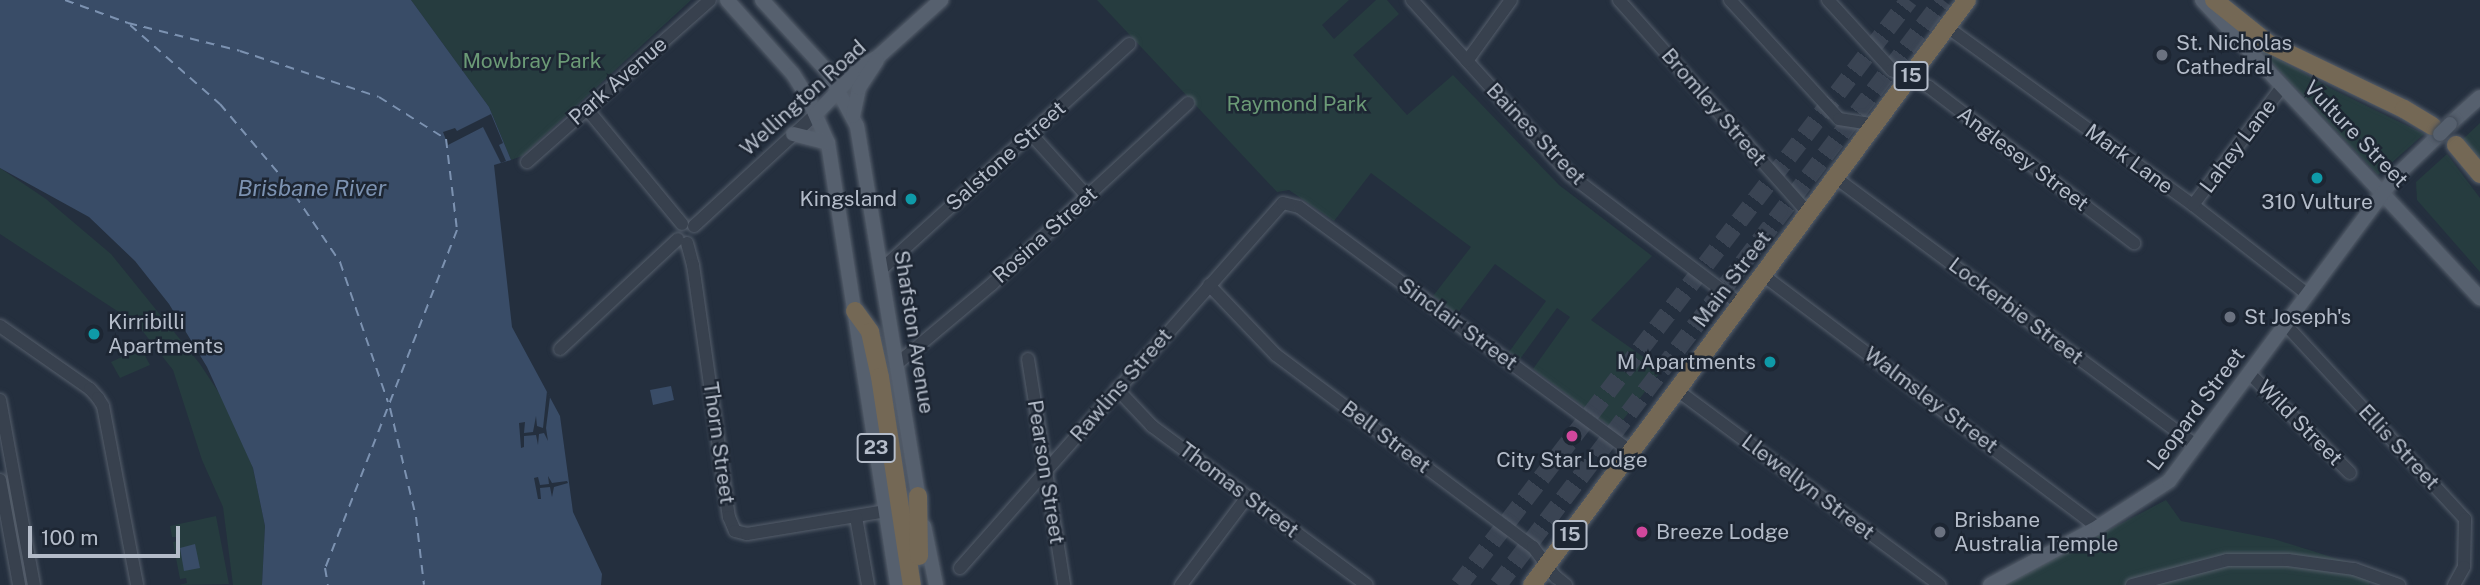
<!DOCTYPE html>
<style>
body{margin:0}
#map{position:relative;width:2480px;height:585px;overflow:hidden;background:#242f3e;font-family:"Public Sans",sans-serif}
div>[style]{position:absolute}
[style*='--x']{left:calc(var(--x)*1px);top:calc(var(--y)*1px);width:calc(var(--w)*1px);rotate:calc(var(--a)*1deg)}
.green>*{inset:0;background:#263c3f}
.water>*{inset:0;background:#394c67}
.pier>*{inset:0;background:#242f3e}
.ferry>*{height:2px;margin-top:-1px;transform-origin:0;background:repeating-linear-gradient(90deg,#7c92b1 0 9px,transparent 0 16px)}
.highway-tunnel>*{height:18px;margin-top:-9px;transform-origin:0;background:repeating-linear-gradient(90deg,#3a4453 0 18px,transparent 0 27px)}
.roads{filter:drop-shadow(0 0 2px #565f6c) drop-shadow(0 0 2px #565f6c)}
.minor>*{height:12px;margin:-6px;padding:0 6px;transform-origin:6px;border-radius:6px;background:#38414e}
.major>*{height:14px;margin:-7px;padding:0 7px;transform-origin:7px;border-radius:7px;background:#56606e}
.highway>*{height:18px;margin:-9px;padding:0 9px;transform-origin:9px;border-radius:9px;background:#746855}
.bridges{filter:drop-shadow(0 0 2px #414a57) drop-shadow(0 0 2px #414a57)}
.major-bridge>*{height:14px;margin:-7px;padding:0 7px;transform-origin:7px;border-radius:7px;background:#56606e}
.dots>*{width:19px;height:19px;translate:-50% -50%;box-sizing:border-box;border:4px solid #1d2633;border-radius:50%}
span{translate:-50% -50%;white-space:nowrap;text-align:center;line-height:1.15;-webkit-text-stroke:5px #1d2633;paint-order:stroke}
.shield-label span{padding:2px 5px;background:#1d2633;border:2px solid;border-radius:5px;-webkit-text-stroke-width:0}
.shield-label{font-size:19px;color:#b4bcc9;font-weight:700}
.poi-label{font-size:21px;color:#b4bcc9}
.left{translate:0 -50%;text-align:left}
.right{translate:-100% -50%;text-align:right}
.park-label{font-size:21px;color:#6b9a76}
.street-label{font-size:21px;color:#b4bcc9}
.water-label{font-size:23px;color:#7c92b1;font-style:italic}
.scale{position:absolute;left:28px;top:526px;width:152px;height:32px;box-sizing:border-box;border:4px solid #b4bcc9;border-top:0;padding-left:9px;font-size:21px;line-height:24px;white-space:nowrap;color:#b4bcc9;-webkit-text-stroke:5px #1d2633;paint-order:stroke}
</style>
<div id="map">
<div class="green">
<i style="clip-path:polygon(411px 0,691px 0,522px 156px,511px 160px,489px 107px)"></i>
<i style="clip-path:polygon(1097px 0,1349px 0,1322px 25px,1334px 39px,1376px 0,1387px 0,1399px 14px,1353px 55px,1407px 115px,1453px 75px,1559px 185px,1652px 256px,1591px 320px,1662px 370px,1615px 430px,1533px 369px,1570px 317px,1557px 308px,1520px 359px,1509px 352px,1546px 301px,1495px 264px,1457px 314px,1433px 296px,1471px 247px,1371px 173px,1334px 221px,1289px 190px,1277px 192px)"></i>
<i style="clip-path:polygon(2258px 48px,2334px 90px,2424px 134px,2378px 175px)"></i>
<i style="clip-path:polygon(2480px 123px,2480px 160px,2463px 139px)"></i>
<i style="clip-path:polygon(2447px 154px,2480px 198px,2480px 272px,2417px 200px,2416px 182px)"></i>
<i style="clip-path:polygon(0 168px,46px 199px,111px 254px,200px 364px,227px 405px,253px 468px,265px 526px,262px 585px,233px 585px,223px 507px,202px 460px,173px 370px,137px 324px,0 234px)"></i>
<i style="clip-path:polygon(141px 348px,150px 365px,120px 378px,111px 362px)"></i>
<i style="clip-path:polygon(2166px 500px,2181px 521px,2274px 539px,2373px 570px,2369px 585px,2004px 585px)"></i>
<i style="clip-path:polygon(216px 516px,229px 584px,179px 585px,187px 583px,186px 578px,180px 579px,173px 542px,178px 541px,177px 537px,172px 537px,170px 526px)"></i>
</div>
<div class="water">
<i style="clip-path:polygon(0 0,411px 0,489px 107px,511px 160px,494px 165px,512px 327px,560px 416px,573px 512px,602px 574px,601px 585px,262px 585px,265px 526px,253px 468px,207px 367px,169px 304px,135px 261px,89px 217px,0 168px)"></i>
<i style="clip-path:polygon(671px 386px,674px 400px,653px 405px,650px 390px)"></i>
<i style="clip-path:polygon(195px 544px,200px 568px,184px 571px,180px 548px)"></i>
</div>
<div class="pier">
<i style="clip-path:polygon(491px 114px,503px 143px,499px 145px,506px 161px,501px 163px,483px 127px,448px 145px,443px 132px,455px 128px,457px 131px)"></i>
<i style="clip-path:polygon(547px 391px,550px 397px,546px 428px,548px 441px,544px 433px,539px 434px,538px 445px,536px 435px,524px 436px,524px 447px,521px 448px,519px 423px,525px 422px,524px 433px,533px 432px,536px 416px,537px 426px,543px 428px)"></i>
<i style="clip-path:polygon(548px 476px,552px 483px,567px 481px,568px 483px,554px 487px,552px 497px,550px 487px,540px 488px,541px 499px,538px 499px,534px 478px,538px 477px,540px 485px,549px 484px)"></i>
</div>
<div class="ferry">
<i style="--x:65;--y:0;--w:67;--a:20.1"></i>
<i style="--x:128;--y:23;--w:115;--a:14"></i>
<i style="--x:240;--y:51;--w:146;--a:18.3"></i>
<i style="--x:379;--y:97;--w:79;--a:32.1"></i>
<i style="--x:446;--y:139;--w:92;--a:83.1"></i>
<i style="--x:457;--y:230;--w:363;--a:111.3"></i>
<i style="--x:325;--y:568;--w:17;--a:80"></i>
<i style="--x:130;--y:25;--w:120;--a:41.3"></i>
<i style="--x:220;--y:104;--w:102;--a:49.8"></i>
<i style="--x:286;--y:182;--w:97;--a:56"></i>
<i style="--x:340;--y:262;--w:148;--a:71.1"></i>
<i style="--x:390;--y:408;--w:112;--a:76.6"></i>
<i style="--x:416;--y:517;--w:68;--a:83.3"></i>
</div>
<div class="highway-tunnel">
<i style="--x:1459;--y:585;--w:738;--a:-52.43"></i>
<i style="--x:1498;--y:585;--w:735;--a:-52.74"></i>
</div>
<div class="roads">
<div class="minor">
<i style="--x:1412;--y:0;--w:236;--a:47.9"></i>
<i style="--x:1570;--y:175;--w:215;--a:37.2"></i>
<i style="--x:1619;--y:0;--w:286;--a:48.4"></i>
<i style="--x:1730;--y:0;--w:161;--a:47.5"></i>
<i style="--x:1839;--y:119;--w:36;--a:9"></i>
<i style="--x:1828;--y:0;--w:95;--a:47.6"></i>
<i style="--x:1892;--y:70;--w:41;--a:24.7"></i>
<i style="--x:1929;--y:87;--w:258;--a:37.3"></i>
<i style="--x:1947;--y:27;--w:304;--a:35.9"></i>
<i style="--x:2193;--y:205;--w:146;--a:38"></i>
<i style="--x:1467;--y:61;--w:75;--a:-54.2"></i>
<i style="--x:587;--y:109;--w:149;--a:50.4"></i>
<i style="--x:1031;--y:134;--w:85;--a:47.9"></i>
<i style="--x:527;--y:162;--w:244;--a:-41.5"></i>
<i style="--x:1836;--y:178;--w:448;--a:36.6"></i>
<i style="--x:2193;--y:205;--w:148;--a:-53"></i>
<i style="--x:694;--y:226;--w:166;--a:-42.6"></i>
<i style="--x:687;--y:243;--w:23;--a:75"></i>
<i style="--x:693;--y:265;--w:255;--a:81.9"></i>
<i style="--x:729;--y:517;--w:15;--a:67"></i>
<i style="--x:735;--y:531;--w:12;--a:14"></i>
<i style="--x:747;--y:534;--w:141;--a:-9.4"></i>
<i style="--x:883;--y:268;--w:333;--a:-42.3"></i>
<i style="--x:1763;--y:275;--w:419;--a:37"></i>
<i style="--x:1209;--y:285;--w:97;--a:46.3"></i>
<i style="--x:1276;--y:355;--w:321;--a:36.8"></i>
<i style="--x:1533;--y:547;--w:38;--a:53"></i>
<i style="--x:1556;--y:577;--w:13;--a:39"></i>
<i style="--x:2286;--y:325;--w:264;--a:47.3"></i>
<i style="--x:2465;--y:519;--w:48;--a:91.2"></i>
<i style="--x:2464;--y:567;--w:21;--a:119"></i>
<i style="--x:0;--y:326;--w:110;--a:35"></i>
<i style="--x:90;--y:389;--w:12;--a:48"></i>
<i style="--x:98;--y:398;--w:9;--a:58"></i>
<i style="--x:103;--y:406;--w:182;--a:79.2"></i>
<i style="--x:560;--y:349;--w:161;--a:-43"></i>
<i style="--x:1028;--y:359;--w:229;--a:80.9"></i>
<i style="--x:898;--y:363;--w:123;--a:-40"></i>
<i style="--x:992;--y:284;--w:267;--a:-42.7"></i>
<i style="--x:2249;--y:373;--w:142;--a:44.7"></i>
<i style="--x:1117;--y:389;--w:51;--a:46.6"></i>
<i style="--x:1152;--y:426;--w:267;--a:36.5"></i>
<i style="--x:1677;--y:390;--w:327;--a:36.6"></i>
<i style="--x:0;--y:400;--w:188;--a:79.6"></i>
<i style="--x:0;--y:480;--w:107;--a:79.7"></i>
<i style="--x:856;--y:517;--w:69;--a:80"></i>
<i style="--x:960;--y:568;--w:487;--a:-48.5"></i>
<i style="--x:1283;--y:203;--w:16;--a:14"></i>
<i style="--x:1299;--y:207;--w:413;--a:36.4"></i>
<i style="--x:1181;--y:585;--w:110;--a:-53.1"></i>
<i style="--x:2132;--y:585;--w:98;--a:-14.7"></i>
<i style="--x:2227;--y:560;--w:61;--a:0"></i>
<i style="--x:2288;--y:560;--w:67;--a:7.8"></i>
<i style="--x:2354;--y:569;--w:48;--a:19.6"></i>
</div>
<div class="major">
<i style="--x:727;--y:0;--w:99;--a:48.3"></i>
<i style="--x:793;--y:74;--w:28;--a:58"></i>
<i style="--x:808;--y:98;--w:49;--a:66"></i>
<i style="--x:828;--y:143;--w:447;--a:81.1"></i>
<i style="--x:762;--y:0;--w:98;--a:47.5"></i>
<i style="--x:828;--y:72;--w:61;--a:61.8"></i>
<i style="--x:857;--y:126;--w:385;--a:80.6"></i>
<i style="--x:2202;--y:0;--w:408;--a:47"></i>
<i style="--x:816;--y:114;--w:66;--a:-46.2"></i>
<i style="--x:862;--y:66;--w:20;--a:-30"></i>
<i style="--x:879;--y:56;--w:84;--a:-42.1"></i>
<i style="--x:853;--y:116;--w:29;--a:-78"></i>
<i style="--x:859;--y:88;--w:33;--a:-57"></i>
<i style="--x:2450;--y:124;--w:40;--a:-42"></i>
<i style="--x:793;--y:134;--w:36;--a:14"></i>
<i style="--x:924;--y:526;--w:60;--a:78.5"></i>
<i style="--x:1990;--y:585;--w:123;--a:-28.2"></i>
<i style="--x:2098;--y:527;--w:85;--a:-32.9"></i>
<i style="--x:2169;--y:481;--w:377;--a:-53.4"></i>
<i style="--x:2394;--y:178;--w:64;--a:-43.7"></i>
</div>
<div class="highway">
<i style="--x:2214;--y:0;--w:70;--a:38.7"></i>
<i style="--x:2269;--y:44;--w:150;--a:25.7"></i>
<i style="--x:2404;--y:109;--w:33;--a:31"></i>
<i style="--x:2456;--y:145;--w:38;--a:50"></i>
<i style="--x:855;--y:311;--w:26;--a:54"></i>
<i style="--x:870;--y:332;--w:46;--a:77.5"></i>
<i style="--x:880;--y:377;--w:210;--a:81.3"></i>
<i style="--x:918;--y:496;--w:60;--a:89"></i>
<i style="--x:1532;--y:585;--w:729;--a:-53.37"></i>
</div>
</div>
<div class="bridges">
<div class="major-bridge">
<i style="--x:2440;--y:134;--w:14;--a:-45"></i>
</div>
</div>
<div class="dots">
<i style="left:2162px;top:55px;background:#6b7280"></i>
<i style="left:2317px;top:178px;background:#0f9aa8"></i>
<i style="left:911px;top:199px;background:#0f9aa8"></i>
<i style="left:2230px;top:317px;background:#6b7280"></i>
<i style="left:94px;top:334px;background:#0f9aa8"></i>
<i style="left:1770px;top:362px;background:#0f9aa8"></i>
<i style="left:1572px;top:436px;background:#d1479c"></i>
<i style="left:1642px;top:532px;background:#d1479c"></i>
<i style="left:1940px;top:532px;background:#6b7280"></i>
</div>
<div class="shield-label">
<span style="left:1911px;top:76px">15</span>
<span style="left:876px;top:448px">23</span>
<span style="left:1570px;top:535px">15</span>
</div>
<div class="poi-label">
<span class="left" style="left:2176px;top:55px">St. Nicholas<br>Cathedral</span>
<span class="right" style="left:897px;top:199px">Kingsland</span>
<span style="left:2317px;top:202px">310 Vulture</span>
<span class="left" style="left:2244px;top:317px">St Joseph's</span>
<span class="left" style="left:108px;top:334px">Kirribilli<br>Apartments</span>
<span class="right" style="left:1756px;top:362px">M Apartments</span>
<span style="left:1572px;top:460px">City Star Lodge</span>
<span class="left" style="left:1954px;top:532px">Brisbane<br>Australia Temple</span>
<span class="left" style="left:1656px;top:532px">Breeze Lodge</span>
</div>
<div class="park-label">
<span style="left:532px;top:61px">Mowbray Park</span>
<span style="left:1297px;top:104px">Raymond Park</span>
</div>
<div class="street-label">
<span style="left:618px;top:81px;rotate:-41deg">Park Avenue</span>
<span style="left:803px;top:98px;rotate:-42deg">Wellington Road</span>
<span style="left:1714px;top:107px;rotate:49deg">Bromley Street</span>
<span style="left:1536px;top:134px;rotate:46deg">Baines Street</span>
<span style="left:2356px;top:134px;rotate:46deg">Vulture Street</span>
<span style="left:2238px;top:146px;rotate:-53deg">Lahey Lane</span>
<span style="left:1006px;top:156px;rotate:-42deg">Salstone Street</span>
<span style="left:2023px;top:159px;rotate:37deg">Anglesey Street</span>
<span style="left:2129px;top:159px;rotate:36deg">Mark Lane</span>
<span style="left:1045px;top:235px;rotate:-42deg">Rosina Street</span>
<span style="left:1732px;top:279px;rotate:-53deg">Main Street</span>
<span style="left:2016px;top:311px;rotate:37deg">Lockerbie Street</span>
<span style="left:1458px;top:324px;rotate:36deg">Sinclair Street</span>
<span style="left:914px;top:332px;rotate:81deg">Shafston Avenue</span>
<span style="left:1121px;top:385px;rotate:-49deg">Rawlins Street</span>
<span style="left:1931px;top:400px;rotate:37deg">Walmsley Street</span>
<span style="left:2196px;top:409px;rotate:-53deg">Leopard Street</span>
<span style="left:2300px;top:423px;rotate:45deg">Wild Street</span>
<span style="left:1386px;top:437px;rotate:37deg">Bell Street</span>
<span style="left:719px;top:443px;rotate:82deg">Thorn Street</span>
<span style="left:2399px;top:447px;rotate:47deg">Ellis Street</span>
<span style="left:1046px;top:472px;rotate:81deg">Pearson Street</span>
<span style="left:1808px;top:487px;rotate:37deg">Llewellyn Street</span>
<span style="left:1239px;top:490px;rotate:37deg">Thomas Street</span>
</div>
<div class="water-label">
<span style="left:312px;top:188px">Brisbane River</span>
</div>
<div class="scale">100 m</div>
</div>
